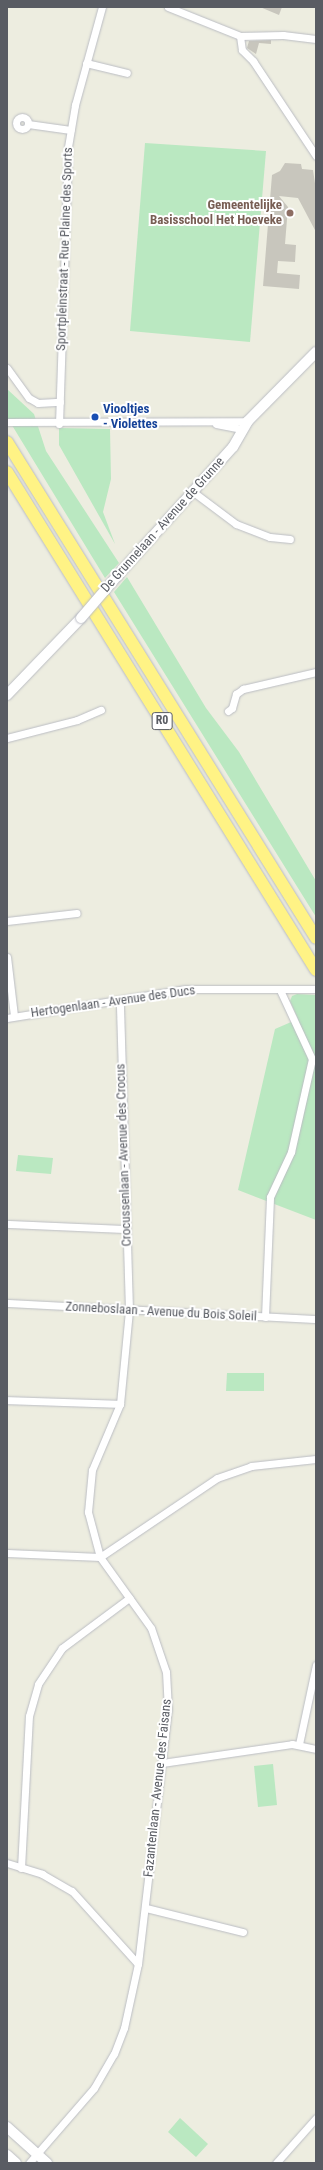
<!DOCTYPE html>
<style>
body{margin:0}
#map{position:relative;width:323px;height:2170px;overflow:hidden;background:#edede0;font-family:"Roboto Condensed",sans-serif}
div>[style]{position:absolute}
[style*='--x']{left:calc(var(--x)*1px);top:calc(var(--y)*1px);width:calc(var(--w)*1px);rotate:calc(var(--a)*1deg)}
.green>*{inset:0;background:#bae8c1}
.building>*{inset:0;background:#c8c6bd}
.roads{filter:drop-shadow(0 0 1px #bbbdc3) drop-shadow(0 0 1px #bbbdc3)}
.street>*{height:7px;margin:-3.5px;padding:0 3.5px;transform-origin:3.5px;border-radius:3.5px;background:#fff}
.street>.ring{margin:-3.5px;padding:0;box-sizing:content-box;background:none;border:7px solid #fff;border-radius:50%}
.secondary>*{height:10px;margin:-5px;padding:0 5px;transform-origin:5px;border-radius:5px;background:#fff}
.highway>*{height:12px;margin:-6px;padding:0 6px;transform-origin:6px;border-radius:6px;background:#fff385}
.bridges{filter:drop-shadow(0 0 1px #bbbdc5) drop-shadow(0 0 1px #bbbdc5)}
.secondary-bridge>*{height:10px;margin:-5px;padding:0 5px;transform-origin:5px;border-radius:5px;background:#fff}
.dots>*{width:11px;height:11px;translate:-50% -50%;box-sizing:border-box;border:2px solid #fff;border-radius:50%}
span{translate:-50% -50%;white-space:nowrap;text-align:center;line-height:1.15;-webkit-text-stroke:4px #fff;paint-order:stroke}
.shield-label span{padding:1px 3px;background:#fff;border:1px solid;border-radius:3px;-webkit-text-stroke-width:0}
.shield-label{font-size:12px;color:#595c63;font-weight:700}
.education-label{font-size:13px;color:#785e54;font-weight:700}
.right{translate:-100% -50%;text-align:right}
.street-label{font-size:13px;color:#595c63}
.transit-label{font-size:13px;color:#164399;font-weight:700}
.left{translate:0 -50%;text-align:left}
.frame{position:absolute;inset:0;border:8px solid #595c63;pointer-events:none}
</style>
<div id="map">
<div class="green">
<i style="clip-path:polygon(145px 143px,266px 151px,250px 342px,130px 331px)"></i>
<i style="clip-path:polygon(7px 389px,34px 414px,46px 451px,119px 563px,105px 578px,7px 417px)"></i>
<i style="clip-path:polygon(59px 428px,110px 429px,111px 479px,103px 512px,115px 544px,59px 445px)"></i>
<i style="clip-path:polygon(127px 577px,206px 708px,239px 752px,316px 881px,316px 917px,114px 592px)"></i>
<i style="clip-path:polygon(297px 994px,316px 995px,316px 1220px,238px 1190px,275px 1029px,298px 1019px,290px 1001px,292px 996px)"></i>
<i style="clip-path:polygon(18px 1155px,53px 1158px,51px 1174px,16px 1171px)"></i>
<i style="clip-path:polygon(227px 1373px,264px 1373px,264px 1391px,226px 1391px)"></i>
<i style="clip-path:polygon(273px 1764px,277px 1805px,258px 1807px,254px 1766px)"></i>
<i style="clip-path:polygon(180px 2118px,208px 2144px,196px 2157px,168px 2132px)"></i>
</div>
<div class="building">
<i style="clip-path:polygon(260px 7px,282px 7px,279px 15px)"></i>
<i style="clip-path:polygon(271px 40px,271px 44px,259px 43px,256px 54px,247px 48px,249px 41px)"></i>
<i style="clip-path:polygon(285px 163px,301px 164px,302px 169px,313px 170px,316px 190px,316px 232px,298px 198px,279px 196px,288px 207px,285px 244px,296px 245px,295px 262px,278px 261px,277px 273px,300px 275px,299px 289px,263px 286px,272px 175px,280px 171px)"></i>
</div>
<div class="roads">
<div class="street">
<i style="--x:168;--y:7;--w:78;--a:21.9"></i>
<i style="--x:240;--y:36;--w:43;--a:-1.3"></i>
<i style="--x:283;--y:35;--w:33;--a:7"></i>
<i style="--x:240;--y:36;--w:14;--a:82"></i>
<i style="--x:242;--y:50;--w:16;--a:45"></i>
<i style="--x:253;--y:61;--w:114;--a:56.4"></i>
<i style="--x:86;--y:63;--w:42;--a:13.7"></i>
<i class="ring" style="left:16px;top:117px;width:5px;height:5px"></i>
<i style="--x:28;--y:124;--w:43;--a:7.9"></i>
<i style="--x:7;--y:368;--w:37;--a:54"></i>
<i style="--x:29;--y:398;--w:10;--a:29"></i>
<i style="--x:38;--y:403;--w:22;--a:-3"></i>
<i style="--x:7;--y:422;--w:241;--a:-0.2"></i>
<i style="--x:59;--y:424;--w:277;--a:-88.1"></i>
<i style="--x:68;--y:147;--w:43;--a:-80.5"></i>
<i style="--x:75;--y:105;--w:102;--a:-74.6"></i>
<i style="--x:216;--y:424;--w:25;--a:11"></i>
<i style="--x:192;--y:491;--w:55;--a:36.9"></i>
<i style="--x:236;--y:524;--w:36;--a:21"></i>
<i style="--x:270;--y:537;--w:20;--a:6"></i>
<i style="--x:228;--y:711;--w:5;--a:-37"></i>
<i style="--x:232;--y:708;--w:15;--a:-74"></i>
<i style="--x:236;--y:694;--w:9;--a:-36"></i>
<i style="--x:243;--y:689;--w:75;--a:-13.1"></i>
<i style="--x:7;--y:738;--w:72;--a:-14.4"></i>
<i style="--x:77;--y:720;--w:26;--a:-23"></i>
<i style="--x:7;--y:921;--w:70;--a:-6.5"></i>
<i style="--x:7;--y:957;--w:59;--a:83.2"></i>
<i style="--x:7;--y:1018;--w:181;--a:-9.2"></i>
<i style="--x:186;--y:989;--w:130;--a:0"></i>
<i style="--x:7;--y:1224;--w:119;--a:2.4"></i>
<i style="--x:7;--y:1303;--w:309;--a:3"></i>
<i style="--x:265;--y:1317;--w:120;--a:-87.6"></i>
<i style="--x:270;--y:1197;--w:50;--a:-65"></i>
<i style="--x:291;--y:1152;--w:95;--a:-77.3"></i>
<i style="--x:312;--y:1059;--w:76;--a:-114.9"></i>
<i style="--x:7;--y:1400;--w:113;--a:2"></i>
<i style="--x:7;--y:1553;--w:93;--a:2.5"></i>
<i style="--x:100;--y:1557;--w:141;--a:-34"></i>
<i style="--x:217;--y:1478;--w:36;--a:-19"></i>
<i style="--x:251;--y:1466;--w:65;--a:-6.1"></i>
<i style="--x:299;--y:1744;--w:81;--a:-77.9"></i>
<i style="--x:162;--y:1763;--w:131;--a:-8.3"></i>
<i style="--x:292;--y:1744;--w:25;--a:12"></i>
<i style="--x:7;--y:1863;--w:37;--a:17"></i>
<i style="--x:42;--y:1874;--w:34;--a:30"></i>
<i style="--x:72;--y:1891;--w:98;--a:47.9"></i>
<i style="--x:21;--y:1868;--w:152;--a:-87"></i>
<i style="--x:29;--y:1716;--w:33;--a:-74"></i>
<i style="--x:38;--y:1684;--w:43;--a:-56.3"></i>
<i style="--x:62;--y:1648;--w:84;--a:-36.7"></i>
<i style="--x:146;--y:1908;--w:100;--a:13.9"></i>
<i style="--x:29;--y:2163;--w:99;--a:-49.1"></i>
<i style="--x:94;--y:2088;--w:39;--a:-60"></i>
<i style="--x:114;--y:2054;--w:28;--a:-69"></i>
<i style="--x:124;--y:2028;--w:66;--a:-77.7"></i>
<i style="--x:138;--y:1964;--w:256;--a:-83.3"></i>
<i style="--x:168;--y:1710;--w:38;--a:-93"></i>
<i style="--x:166;--y:1672;--w:46;--a:-108.8"></i>
<i style="--x:151;--y:1628;--w:87;--a:-125.7"></i>
<i style="--x:100;--y:1557;--w:47;--a:-104.9"></i>
<i style="--x:88;--y:1512;--w:42;--a:-84.6"></i>
<i style="--x:92;--y:1470;--w:72;--a:-67"></i>
<i style="--x:120;--y:1404;--w:94;--a:-84.5"></i>
<i style="--x:129;--y:1310;--w:310;--a:-91.7"></i>
<i style="--x:276;--y:2163;--w:60;--a:-48.4"></i>
</div>
<div class="secondary">
<i style="--x:118;--y:575;--w:172;--a:-48.1"></i>
<i style="--x:233;--y:447;--w:30;--a:-60"></i>
<i style="--x:248;--y:421;--w:97;--a:-45.4"></i>
<i style="--x:7;--y:695;--w:107;--a:-46.1"></i>
<i style="--x:7;--y:2127;--w:54;--a:42"></i>
<i style="--x:7;--y:2155;--w:12;--a:42"></i>
</div>
<div class="highway">
<i style="--x:7;--y:442;--w:584;--a:58.08"></i>
<i style="--x:7;--y:472;--w:586;--a:58.18"></i>
</div>
</div>
<div class="bridges">
<div class="secondary-bridge">
<i style="--x:81;--y:618;--w:57;--a:-49.3"></i>
</div>
</div>
<div class="dots">
<i style="left:290px;top:213px;background:#8d6e63"></i>
<i style="left:95px;top:417px;background:#1a4fb4"></i>
</div>
<div class="shield-label">
<span style="left:162px;top:721px">R0</span>
</div>
<div class="education-label">
<span class="right" style="left:282px;top:213px">Gemeentelijke<br>Basisschool Het Hoeveke</span>
</div>
<div class="street-label">
<span style="left:65px;top:249px;rotate:-88deg">Sportpleinstraat - Rue Plaine des Sports</span>
<span style="left:163px;top:525px;rotate:-48deg">De Grunnelaan - Avenue de Grunne</span>
<span style="left:113px;top:1002px;rotate:-8deg">Hertogenlaan - Avenue des Ducs</span>
<span style="left:124px;top:1155px;rotate:-92deg">Crocussenlaan - Avenue des Crocus</span>
<span style="left:161px;top:1312px;rotate:3deg">Zonneboslaan - Avenue du Bois Soleil</span>
<span style="left:158px;top:1788px;rotate:-84deg">Fazantenlaan - Avenue des Faisans</span>
</div>
<div class="transit-label">
<span class="left" style="left:103px;top:417px">Viooltjes<br>- Violettes</span>
</div>
<div class="frame"></div>
</div>
